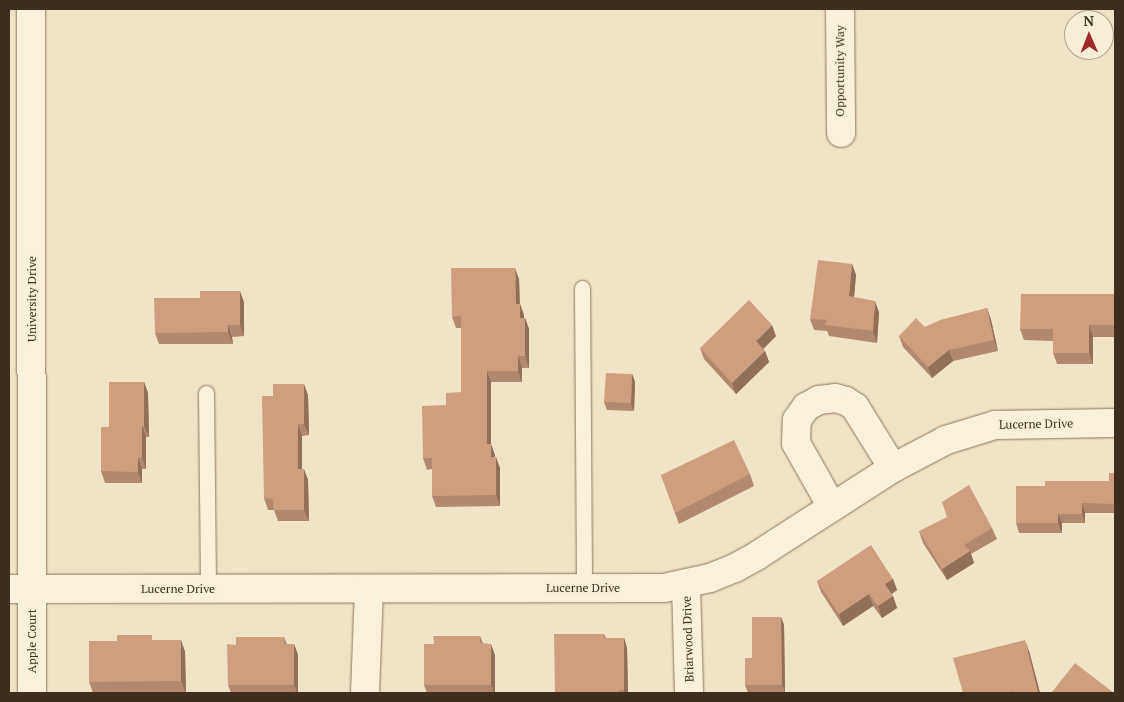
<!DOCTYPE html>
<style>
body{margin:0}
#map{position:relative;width:1124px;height:702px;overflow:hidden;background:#f0e4c8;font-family:"PT Serif",serif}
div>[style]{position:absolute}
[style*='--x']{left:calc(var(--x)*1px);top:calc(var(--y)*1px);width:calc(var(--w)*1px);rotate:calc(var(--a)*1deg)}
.roads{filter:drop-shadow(0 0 1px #8d765c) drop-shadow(0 0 1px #8d765c)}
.service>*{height:15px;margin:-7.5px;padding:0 7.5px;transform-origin:7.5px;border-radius:7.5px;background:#faf1dc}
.minor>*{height:28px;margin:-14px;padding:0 14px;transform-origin:14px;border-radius:14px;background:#faf1dc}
.wall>*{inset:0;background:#b2896c}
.shaded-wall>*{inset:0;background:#916f58}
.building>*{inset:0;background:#cf9f7d}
span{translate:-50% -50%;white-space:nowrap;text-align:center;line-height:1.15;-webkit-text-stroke:4.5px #f7eed8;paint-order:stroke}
.street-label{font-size:12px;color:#3d2e20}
.frame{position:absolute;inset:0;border:10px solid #3d2e20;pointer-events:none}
.north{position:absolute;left:1064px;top:10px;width:50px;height:50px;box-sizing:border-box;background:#f7eed8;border:1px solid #ada18e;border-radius:50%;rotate:359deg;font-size:14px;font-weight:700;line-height:20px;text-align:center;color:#3d2e20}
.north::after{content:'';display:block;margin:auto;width:18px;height:22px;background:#9e2a2b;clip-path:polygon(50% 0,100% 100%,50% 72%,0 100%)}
</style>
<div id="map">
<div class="roads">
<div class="service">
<i style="--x:582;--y:288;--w:300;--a:89.6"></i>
<i style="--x:206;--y:393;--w:197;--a:89.4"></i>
</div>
<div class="minor">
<i style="--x:31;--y:9;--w:684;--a:89.92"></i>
<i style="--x:840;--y:9;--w:124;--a:89.5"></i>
<i style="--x:832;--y:507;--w:73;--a:-119.4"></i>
<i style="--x:796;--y:443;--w:23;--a:-88"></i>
<i style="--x:797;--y:420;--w:16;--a:-55"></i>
<i style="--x:806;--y:407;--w:15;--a:-28"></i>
<i style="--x:819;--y:400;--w:16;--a:-7"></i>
<i style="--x:835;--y:398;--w:11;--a:15"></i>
<i style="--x:846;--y:401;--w:11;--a:34"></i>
<i style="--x:855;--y:407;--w:72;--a:58.1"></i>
<i style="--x:686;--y:585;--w:108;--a:88.4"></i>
<i style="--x:9;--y:589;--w:655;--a:-0.09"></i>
<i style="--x:664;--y:588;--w:47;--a:-12.3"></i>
<i style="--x:710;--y:578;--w:27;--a:-22"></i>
<i style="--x:735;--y:568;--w:26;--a:-29"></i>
<i style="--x:758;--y:555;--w:161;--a:-32.8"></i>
<i style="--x:893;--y:468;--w:60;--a:-27.8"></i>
<i style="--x:946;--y:440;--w:51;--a:-17"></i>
<i style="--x:995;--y:425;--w:120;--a:-1"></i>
<i style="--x:365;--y:693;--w:104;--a:-87.8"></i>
</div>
</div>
<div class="wall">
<i style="clip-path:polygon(852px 264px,856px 275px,854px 297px,879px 312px,877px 343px,829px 336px,827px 331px,814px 330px,810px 319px)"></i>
<i style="clip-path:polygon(519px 279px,520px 304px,524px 315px,524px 318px,525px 318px,529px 329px,529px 368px,522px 368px,522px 382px,491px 382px,491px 444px,495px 457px,500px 468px,500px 506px,436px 507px,432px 496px,432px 469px,427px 470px,423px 458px,446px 405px,461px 392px,461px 328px,456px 328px,452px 317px)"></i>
<i style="clip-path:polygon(1115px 294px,1115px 337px,1093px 337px,1093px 364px,1057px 364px,1053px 353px,1053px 341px,1024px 340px,1020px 329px)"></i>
<i style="clip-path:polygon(200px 298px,244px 302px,244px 336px,232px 337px,233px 344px,159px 344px,155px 333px)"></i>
<i style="clip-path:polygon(987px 308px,991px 320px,998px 351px,953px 361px,932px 378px,903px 347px,899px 336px,925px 327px)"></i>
<i style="clip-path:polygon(776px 336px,763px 349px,765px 351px,769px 362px,736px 394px,704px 359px,700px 348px)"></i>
<i style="clip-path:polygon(632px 374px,635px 382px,634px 411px,607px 410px,604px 402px)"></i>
<i style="clip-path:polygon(144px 382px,148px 393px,149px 437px,146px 437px,146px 469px,142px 469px,142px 483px,105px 483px,101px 471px,109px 427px)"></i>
<i style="clip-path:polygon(308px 395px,309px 435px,302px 436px,302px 469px,308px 480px,309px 521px,278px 521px,274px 510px,268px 510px,264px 498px)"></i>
<i style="clip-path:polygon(1115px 473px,1115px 513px,1085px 513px,1085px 523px,1062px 523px,1062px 533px,1019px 533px,1016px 523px,1045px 486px,1109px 481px)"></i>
<i style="clip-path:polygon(750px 474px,754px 486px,679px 524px,661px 475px)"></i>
<i style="clip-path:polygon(992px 528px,997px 539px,971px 554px,974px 563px,947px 580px,923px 543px,919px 531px)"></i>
<i style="clip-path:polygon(893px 579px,897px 590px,892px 594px,897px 608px,882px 618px,873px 606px,843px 626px,821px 592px,817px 581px)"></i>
<i style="clip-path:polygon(781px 617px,784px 625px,785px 692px,748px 693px,745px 685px,752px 658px)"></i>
<i style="clip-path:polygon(604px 634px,606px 638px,624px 638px,627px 648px,628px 693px,555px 693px)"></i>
<i style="clip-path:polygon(480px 636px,483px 643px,495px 655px,495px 693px,427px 693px,424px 685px,434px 644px)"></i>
<i style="clip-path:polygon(284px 637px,287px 644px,294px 644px,298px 655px,298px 693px,231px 693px,228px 685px,236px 645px)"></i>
<i style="clip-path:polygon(154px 640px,181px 640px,185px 652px,186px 693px,93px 693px,89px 682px)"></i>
<i style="clip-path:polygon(1029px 651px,1040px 693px,963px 693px)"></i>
</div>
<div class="shaded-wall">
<i style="clip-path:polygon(852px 264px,856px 275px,853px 308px,849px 296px)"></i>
<i style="clip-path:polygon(515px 268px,519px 279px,520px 315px,516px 304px)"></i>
<i style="clip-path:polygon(240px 291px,244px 302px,244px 336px,240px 325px)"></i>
<i style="clip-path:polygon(875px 301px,879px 312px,877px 343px,873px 331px)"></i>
<i style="clip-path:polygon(520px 304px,524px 315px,524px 329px,520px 318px)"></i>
<i style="clip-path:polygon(987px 308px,991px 320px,998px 351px,994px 340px)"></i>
<i style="clip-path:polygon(525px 318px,529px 329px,529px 368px,525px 356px)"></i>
<i style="clip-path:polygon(228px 325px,232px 337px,233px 344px,228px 332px)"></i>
<i style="clip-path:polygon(772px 325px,776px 336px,760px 352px,756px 341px)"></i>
<i style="clip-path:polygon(1089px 325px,1093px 337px,1093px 364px,1089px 353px)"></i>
<i style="clip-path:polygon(949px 350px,953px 361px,932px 378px,928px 367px)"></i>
<i style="clip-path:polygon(765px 351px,769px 362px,736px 394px,732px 383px)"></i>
<i style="clip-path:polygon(518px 356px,522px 368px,522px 382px,518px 371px)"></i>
<i style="clip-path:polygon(487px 371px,491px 382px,491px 455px,487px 444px)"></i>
<i style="clip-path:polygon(632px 374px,635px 382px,634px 411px,631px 403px)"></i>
<i style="clip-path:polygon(144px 382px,148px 393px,149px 437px,144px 426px)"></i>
<i style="clip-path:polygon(304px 384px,308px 395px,309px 435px,304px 424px)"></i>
<i style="clip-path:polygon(298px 424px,302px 436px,302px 480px,298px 469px)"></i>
<i style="clip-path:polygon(142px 426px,146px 437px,146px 469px,142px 457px)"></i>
<i style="clip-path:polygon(491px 444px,495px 455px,495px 468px,491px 457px)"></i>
<i style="clip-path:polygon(496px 457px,500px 468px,500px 506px,496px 495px)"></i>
<i style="clip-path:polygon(138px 458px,142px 469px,142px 483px,138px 472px)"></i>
<i style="clip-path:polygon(304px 469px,308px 480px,309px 521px,304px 510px)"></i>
<i style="clip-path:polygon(1082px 503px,1085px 513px,1085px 523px,1082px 514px)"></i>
<i style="clip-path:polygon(1058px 514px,1062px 523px,1062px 533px,1058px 523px)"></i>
<i style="clip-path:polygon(970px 551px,974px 563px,947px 580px,942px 569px)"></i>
<i style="clip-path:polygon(893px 579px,897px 590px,889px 595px,885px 584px)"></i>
<i style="clip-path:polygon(869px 594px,873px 606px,843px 626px,839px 614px)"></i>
<i style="clip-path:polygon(893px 596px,897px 608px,882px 618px,878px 606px)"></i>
<i style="clip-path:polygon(781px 617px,784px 625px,785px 692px,782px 685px)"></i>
<i style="clip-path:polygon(624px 638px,627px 648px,628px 693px,625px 693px,624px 690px)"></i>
<i style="clip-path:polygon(181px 640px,185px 652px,186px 693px,181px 681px)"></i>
<i style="clip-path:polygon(1025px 640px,1029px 651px,1040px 693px,1038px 692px)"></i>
<i style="clip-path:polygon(294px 644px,298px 655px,298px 693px,297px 693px,294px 685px)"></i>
<i style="clip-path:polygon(491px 644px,495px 655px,495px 693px,494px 693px,491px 685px)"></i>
</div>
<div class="building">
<i style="clip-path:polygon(818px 260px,852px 264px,849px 296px,875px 301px,873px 331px,825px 325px,827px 320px,810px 319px)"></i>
<i style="clip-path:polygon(451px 268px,515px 268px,516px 304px,520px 304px,520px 318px,525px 318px,525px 356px,518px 356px,518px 371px,487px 371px,487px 444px,491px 444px,491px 457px,496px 457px,496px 495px,432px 496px,432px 458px,423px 458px,422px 406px,446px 405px,446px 393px,461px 392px,461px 316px,452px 317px)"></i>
<i style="clip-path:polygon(200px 291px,240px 291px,240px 325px,228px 325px,228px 332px,155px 333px,154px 298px,200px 298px)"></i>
<i style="clip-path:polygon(1021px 294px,1115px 294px,1115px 325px,1089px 325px,1089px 353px,1053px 353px,1053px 329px,1020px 329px)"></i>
<i style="clip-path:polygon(749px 300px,772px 325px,756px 341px,765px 351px,732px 383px,700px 348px)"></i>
<i style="clip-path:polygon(987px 308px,994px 340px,949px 350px,928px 367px,899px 336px,916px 318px,925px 327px,940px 320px)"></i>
<i style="clip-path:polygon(606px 373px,632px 374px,631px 403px,604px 402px)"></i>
<i style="clip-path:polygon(109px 382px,144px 382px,144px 426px,142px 426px,142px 457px,138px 458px,138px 472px,101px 471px,101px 427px,109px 427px)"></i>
<i style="clip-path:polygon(273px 384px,304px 384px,304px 424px,298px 424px,298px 469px,304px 469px,304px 510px,274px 510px,273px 499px,264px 498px,262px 396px,273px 396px)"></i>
<i style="clip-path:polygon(734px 440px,750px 474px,675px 513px,661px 475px)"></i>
<i style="clip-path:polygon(1109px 473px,1115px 473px,1115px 504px,1082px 503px,1082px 514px,1058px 514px,1058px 523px,1016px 523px,1016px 486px,1045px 486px,1045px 481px,1109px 481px)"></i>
<i style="clip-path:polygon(969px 485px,992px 528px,964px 545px,970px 551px,942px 569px,919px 531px,947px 517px,942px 502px)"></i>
<i style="clip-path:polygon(871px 545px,893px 579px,885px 584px,893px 596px,878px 606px,869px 594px,839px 614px,817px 581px)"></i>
<i style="clip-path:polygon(752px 617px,781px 617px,782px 685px,745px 685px,745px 658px,752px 658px)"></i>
<i style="clip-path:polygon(554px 634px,604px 634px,604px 638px,624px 638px,624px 690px,619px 690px,619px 693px,555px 693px)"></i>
<i style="clip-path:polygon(117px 635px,152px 635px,152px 640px,181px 640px,181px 681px,89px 682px,89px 641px,117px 641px)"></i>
<i style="clip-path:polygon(433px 636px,480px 636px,480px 643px,491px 644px,491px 685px,424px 685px,424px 644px,434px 644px)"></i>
<i style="clip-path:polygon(236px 637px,284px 637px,284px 644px,294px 644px,294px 685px,228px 685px,227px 644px,236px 645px)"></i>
<i style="clip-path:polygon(1025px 640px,1038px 692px,1034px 693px,1015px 693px,1014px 691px,1005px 693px,963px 693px,953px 658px)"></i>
<i style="clip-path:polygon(1075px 663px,1114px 693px,1115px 691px,1115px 693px,1053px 693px,1052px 692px)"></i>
</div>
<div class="street-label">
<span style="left:840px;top:71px;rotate:-90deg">Opportunity Way</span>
<span style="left:32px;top:299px;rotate:-90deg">University Drive</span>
<span style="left:1036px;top:424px;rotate:-1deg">Lucerne Drive</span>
<span style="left:583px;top:588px">Lucerne Drive</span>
<span style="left:178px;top:589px">Lucerne Drive</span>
<span style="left:688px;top:639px;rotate:-92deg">Briarwood Drive</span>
<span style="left:32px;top:641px;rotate:-90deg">Apple Court</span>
</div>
<div class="frame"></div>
<div class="north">N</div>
</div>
